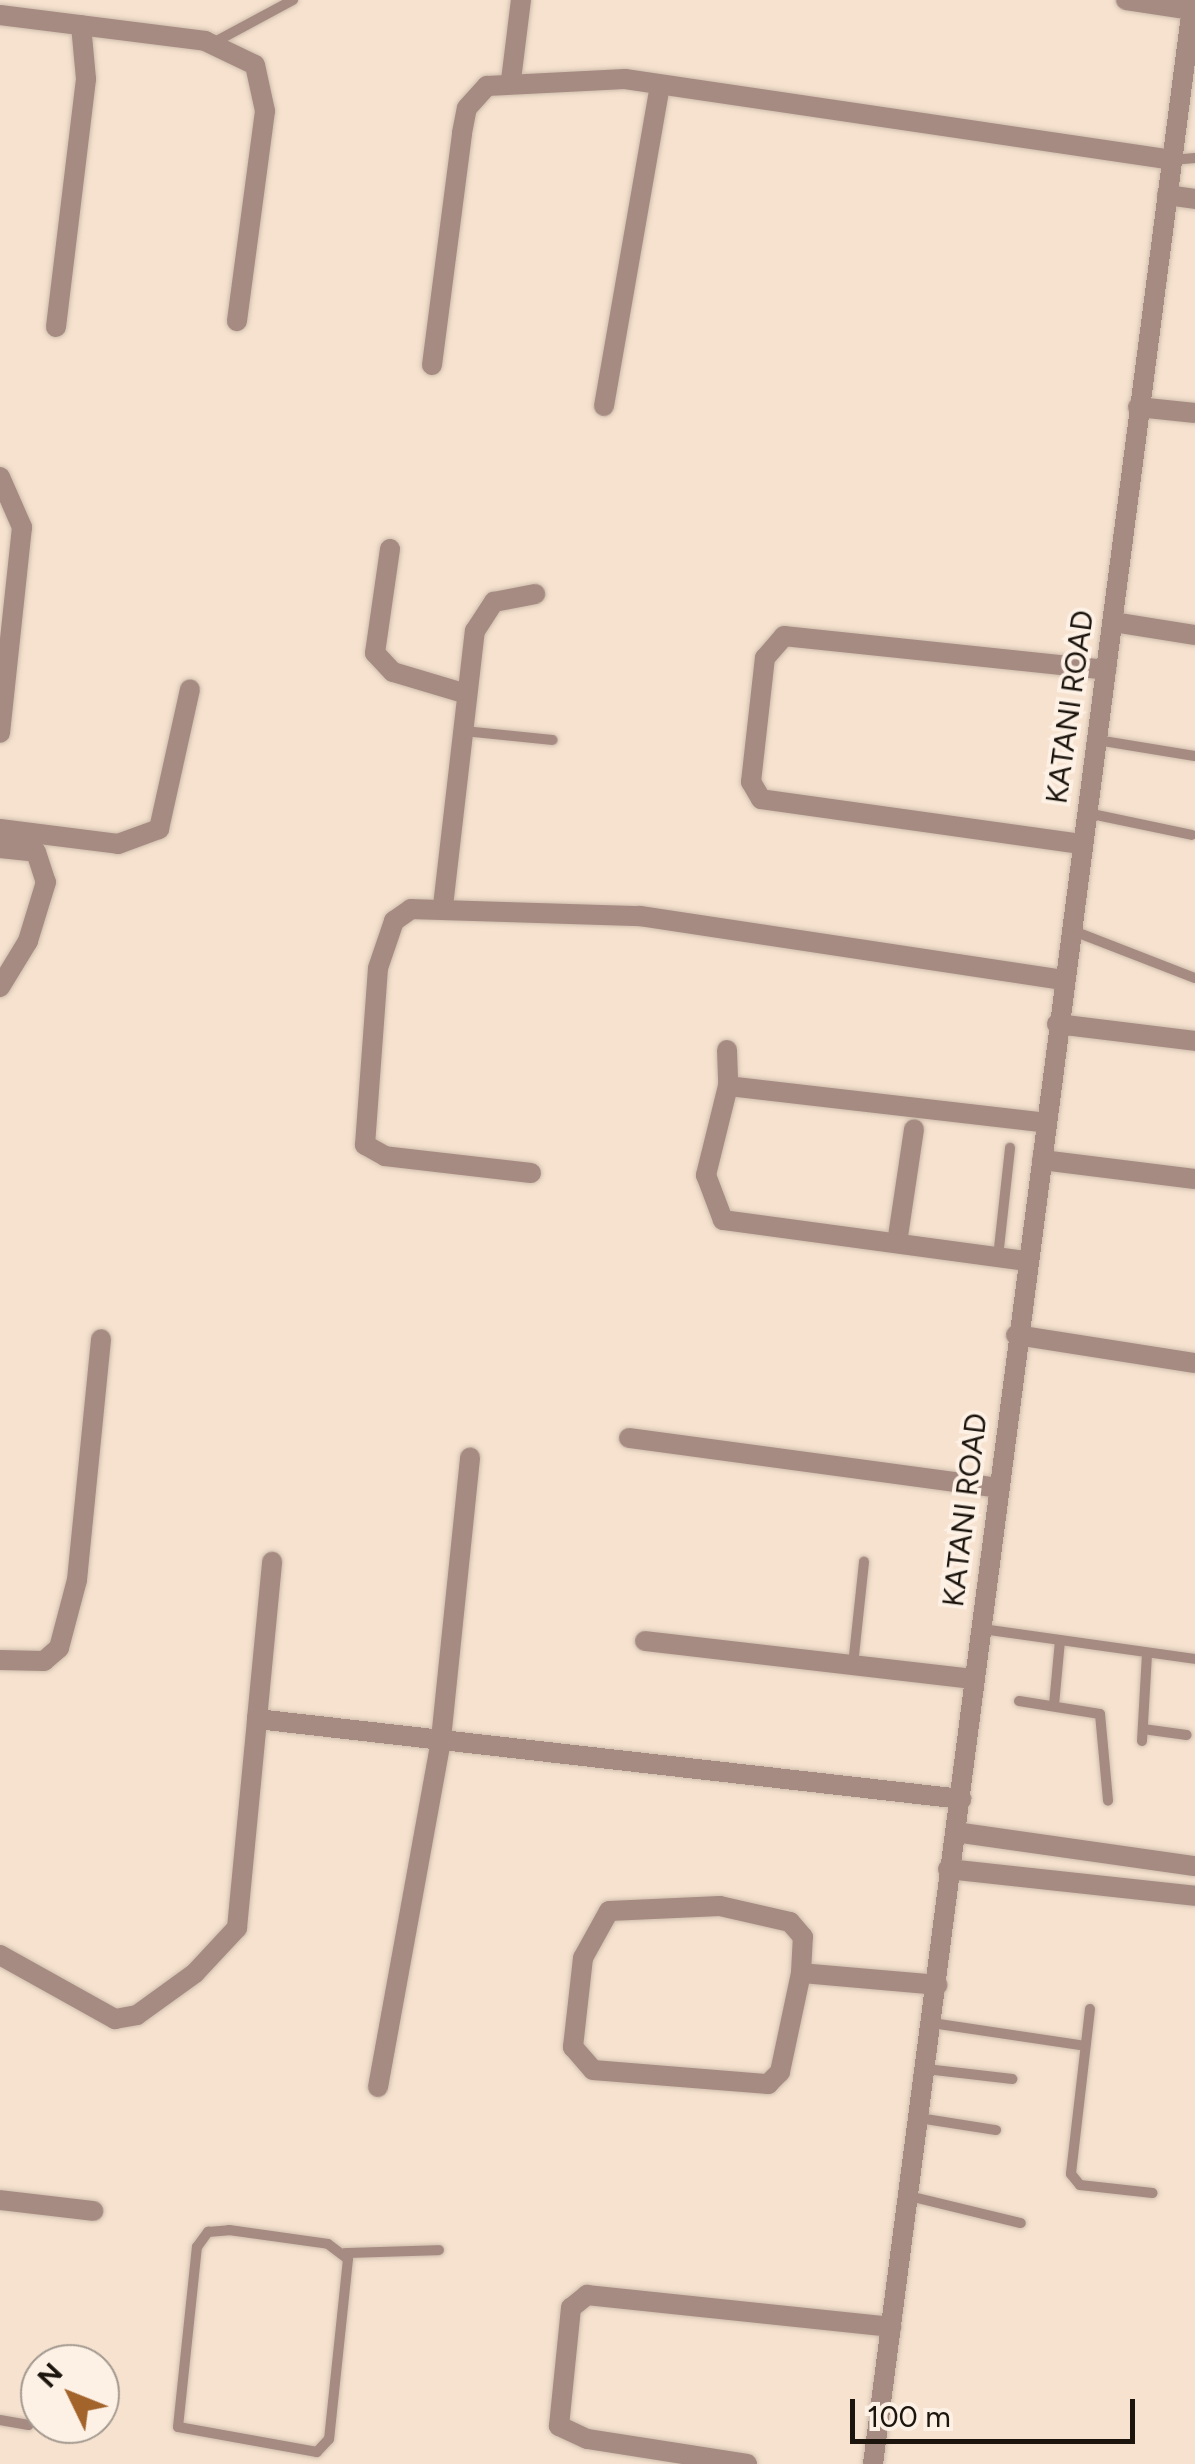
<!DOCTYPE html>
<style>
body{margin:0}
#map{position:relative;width:1195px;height:2464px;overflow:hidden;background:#f6e2cf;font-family:Figtree,sans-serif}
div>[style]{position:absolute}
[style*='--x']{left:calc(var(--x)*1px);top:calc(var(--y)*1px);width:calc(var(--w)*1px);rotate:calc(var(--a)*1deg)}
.roads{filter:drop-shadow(0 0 2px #cfbdac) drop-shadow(0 0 2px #cfbdac)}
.service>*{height:10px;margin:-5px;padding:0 5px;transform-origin:5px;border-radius:5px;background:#a68b83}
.minor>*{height:20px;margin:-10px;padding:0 10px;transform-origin:10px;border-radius:10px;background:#a68b83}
span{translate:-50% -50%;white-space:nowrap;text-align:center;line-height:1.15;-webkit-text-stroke:8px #fdf1e5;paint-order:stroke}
.street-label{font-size:30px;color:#1c150e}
.north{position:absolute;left:20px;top:2344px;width:100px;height:100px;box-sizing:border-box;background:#fdf1e5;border:2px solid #a3998f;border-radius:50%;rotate:313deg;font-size:28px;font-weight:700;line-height:40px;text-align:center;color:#1c150e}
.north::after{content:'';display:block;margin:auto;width:35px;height:45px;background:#a3642c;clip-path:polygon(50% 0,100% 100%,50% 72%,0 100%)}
.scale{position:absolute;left:850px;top:2399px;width:285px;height:45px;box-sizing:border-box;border:5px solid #1c150e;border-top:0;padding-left:12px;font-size:30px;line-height:35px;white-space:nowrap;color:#1c150e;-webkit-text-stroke:8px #fdf1e5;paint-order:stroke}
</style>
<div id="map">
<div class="roads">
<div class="service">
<i style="--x:213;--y:43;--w:91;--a:-28.3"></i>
<i style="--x:1172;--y:160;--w:23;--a:-5"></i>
<i style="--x:464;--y:731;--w:89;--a:5.8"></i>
<i style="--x:1097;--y:740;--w:99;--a:9.3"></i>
<i style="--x:1087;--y:813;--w:107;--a:11.8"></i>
<i style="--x:1071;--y:930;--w:133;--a:21.2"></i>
<i style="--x:998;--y:1257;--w:110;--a:-83.7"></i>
<i style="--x:982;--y:1629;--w:215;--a:8"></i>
<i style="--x:853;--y:1665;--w:104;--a:-83.9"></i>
<i style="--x:1019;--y:1701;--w:82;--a:9.1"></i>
<i style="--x:1100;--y:1714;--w:87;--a:84.7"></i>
<i style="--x:1054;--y:1705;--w:65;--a:-84.7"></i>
<i style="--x:1143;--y:1729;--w:44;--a:7.8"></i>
<i style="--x:1142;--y:1741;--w:88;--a:-86.7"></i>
<i style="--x:1090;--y:2009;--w:166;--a:96.6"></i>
<i style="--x:1071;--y:2174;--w:14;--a:51"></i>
<i style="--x:1080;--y:2185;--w:73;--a:6.3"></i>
<i style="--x:932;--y:2023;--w:155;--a:8.5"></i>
<i style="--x:926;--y:2069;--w:87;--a:6.6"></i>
<i style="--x:919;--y:2118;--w:78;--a:8.9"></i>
<i style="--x:909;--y:2196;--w:115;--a:13.6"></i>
<i style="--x:229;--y:2230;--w:100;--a:8"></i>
<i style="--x:328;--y:2244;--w:25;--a:37"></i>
<i style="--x:348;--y:2259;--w:181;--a:96"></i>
<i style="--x:329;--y:2439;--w:18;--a:133"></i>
<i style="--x:317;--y:2452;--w:141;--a:-169.8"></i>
<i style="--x:178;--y:2427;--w:181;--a:-84"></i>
<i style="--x:197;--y:2247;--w:19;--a:-54"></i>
<i style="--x:208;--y:2232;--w:21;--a:-5"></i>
<i style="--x:345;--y:2253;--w:94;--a:-1.8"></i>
<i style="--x:0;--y:2420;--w:29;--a:10"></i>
</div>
<div class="minor">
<i style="--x:1126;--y:0;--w:67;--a:8.6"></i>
<i style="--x:0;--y:15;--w:207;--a:7.2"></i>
<i style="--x:205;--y:41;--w:55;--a:25.6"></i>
<i style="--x:255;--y:65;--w:47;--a:77.7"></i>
<i style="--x:265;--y:111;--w:212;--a:97.6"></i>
<i style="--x:511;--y:80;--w:81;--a:-82.9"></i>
<i style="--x:1167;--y:195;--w:28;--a:8"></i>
<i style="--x:56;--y:327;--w:250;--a:-83.1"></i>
<i style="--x:86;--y:79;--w:54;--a:-95.3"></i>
<i style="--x:432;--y:365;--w:234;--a:-82.6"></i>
<i style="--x:462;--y:133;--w:25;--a:-79"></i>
<i style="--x:467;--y:108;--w:30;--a:-48"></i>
<i style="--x:487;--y:86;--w:138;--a:-2.9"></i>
<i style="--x:625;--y:79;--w:553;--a:8.42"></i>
<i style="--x:604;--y:406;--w:326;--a:-80.1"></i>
<i style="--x:1138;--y:407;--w:57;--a:6"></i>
<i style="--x:0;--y:477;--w:55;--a:66.3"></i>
<i style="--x:22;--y:527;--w:207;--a:96.1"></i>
<i style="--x:390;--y:549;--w:105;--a:98.2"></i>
<i style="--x:375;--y:653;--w:26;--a:47"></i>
<i style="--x:393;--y:672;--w:77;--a:16.6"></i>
<i style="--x:1113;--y:622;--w:83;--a:9"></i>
<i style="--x:0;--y:829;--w:119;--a:7.2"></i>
<i style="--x:118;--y:844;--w:44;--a:-20.1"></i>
<i style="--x:159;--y:829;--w:143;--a:-77.5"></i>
<i style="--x:1081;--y:844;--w:323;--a:-172"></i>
<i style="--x:761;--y:799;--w:20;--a:-120"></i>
<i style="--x:751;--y:782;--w:125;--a:-83.6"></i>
<i style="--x:765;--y:658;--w:29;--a:-49"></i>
<i style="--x:784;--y:636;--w:324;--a:6"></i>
<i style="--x:0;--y:848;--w:36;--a:6"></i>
<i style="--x:36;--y:852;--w:32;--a:72"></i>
<i style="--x:46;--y:882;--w:62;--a:107"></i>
<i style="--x:28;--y:941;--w:54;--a:121.3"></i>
<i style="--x:443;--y:906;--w:277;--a:-83.4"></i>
<i style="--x:475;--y:631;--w:35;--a:-57"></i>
<i style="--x:494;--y:602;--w:42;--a:-11"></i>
<i style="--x:1057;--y:1024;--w:139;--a:7"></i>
<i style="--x:727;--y:1050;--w:36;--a:88"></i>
<i style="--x:728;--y:1086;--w:320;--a:6.6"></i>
<i style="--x:728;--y:1086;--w:92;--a:103.9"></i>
<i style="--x:706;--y:1175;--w:48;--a:69.3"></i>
<i style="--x:723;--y:1220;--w:306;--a:7.7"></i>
<i style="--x:1042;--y:1160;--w:154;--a:7.1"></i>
<i style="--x:531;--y:1173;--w:147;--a:-173.4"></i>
<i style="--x:385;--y:1156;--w:23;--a:-151"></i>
<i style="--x:365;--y:1145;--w:177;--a:-85.8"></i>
<i style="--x:378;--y:968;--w:50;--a:-71.2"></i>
<i style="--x:394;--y:921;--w:21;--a:-35"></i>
<i style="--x:411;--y:909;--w:229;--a:1.8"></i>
<i style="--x:640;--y:916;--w:428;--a:8.6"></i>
<i style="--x:897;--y:1243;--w:115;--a:-81.5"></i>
<i style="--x:1016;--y:1335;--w:181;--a:8.9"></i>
<i style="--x:629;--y:1438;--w:372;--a:7.7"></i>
<i style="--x:645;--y:1641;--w:331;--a:6.6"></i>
<i style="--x:0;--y:1660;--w:44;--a:1.3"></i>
<i style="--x:44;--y:1661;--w:20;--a:-41"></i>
<i style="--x:59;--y:1648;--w:70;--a:-75.2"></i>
<i style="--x:77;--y:1580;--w:242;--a:-84.3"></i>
<i style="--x:257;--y:1719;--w:158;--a:-84.5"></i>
<i style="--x:955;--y:1832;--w:242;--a:8.1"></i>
<i style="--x:948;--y:1869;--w:248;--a:6.2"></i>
<i style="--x:0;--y:1955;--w:132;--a:29.1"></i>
<i style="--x:115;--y:2019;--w:22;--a:-10"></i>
<i style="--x:137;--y:2015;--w:72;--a:-35.9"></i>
<i style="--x:195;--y:1973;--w:62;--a:-47"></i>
<i style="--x:237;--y:1928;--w:210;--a:-84.5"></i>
<i style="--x:257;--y:1719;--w:709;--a:6.48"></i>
<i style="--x:801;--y:1973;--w:36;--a:-87"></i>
<i style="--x:803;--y:1937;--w:20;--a:-131"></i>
<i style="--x:790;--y:1922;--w:72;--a:-167.1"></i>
<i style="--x:720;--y:1906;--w:111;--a:177.4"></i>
<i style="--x:609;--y:1911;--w:54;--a:119"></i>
<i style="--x:583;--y:1958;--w:90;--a:96.4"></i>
<i style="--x:573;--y:2047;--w:30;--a:49"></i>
<i style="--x:593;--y:2070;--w:176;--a:4.6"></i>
<i style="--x:768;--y:2084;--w:17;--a:-45"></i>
<i style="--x:780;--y:2072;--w:101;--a:-78"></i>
<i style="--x:801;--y:1973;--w:137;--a:5"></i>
<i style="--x:378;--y:2087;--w:354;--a:-79.7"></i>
<i style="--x:441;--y:1739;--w:283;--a:-84.1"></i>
<i style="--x:0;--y:2200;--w:94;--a:6.7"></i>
<i style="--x:747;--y:2464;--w:162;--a:-171.1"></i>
<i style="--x:587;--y:2439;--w:31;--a:-155"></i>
<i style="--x:559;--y:2426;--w:119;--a:-84.2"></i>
<i style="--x:571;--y:2308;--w:21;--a:-39"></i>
<i style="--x:587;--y:2295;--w:306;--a:6"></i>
<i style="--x:873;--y:2464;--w:2485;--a:-82.6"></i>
</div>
</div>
<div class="street-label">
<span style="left:1070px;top:707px;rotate:-82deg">KATANI ROAD</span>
<span style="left:965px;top:1510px;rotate:-83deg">KATANI ROAD</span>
</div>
<div class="north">N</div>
<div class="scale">100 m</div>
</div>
